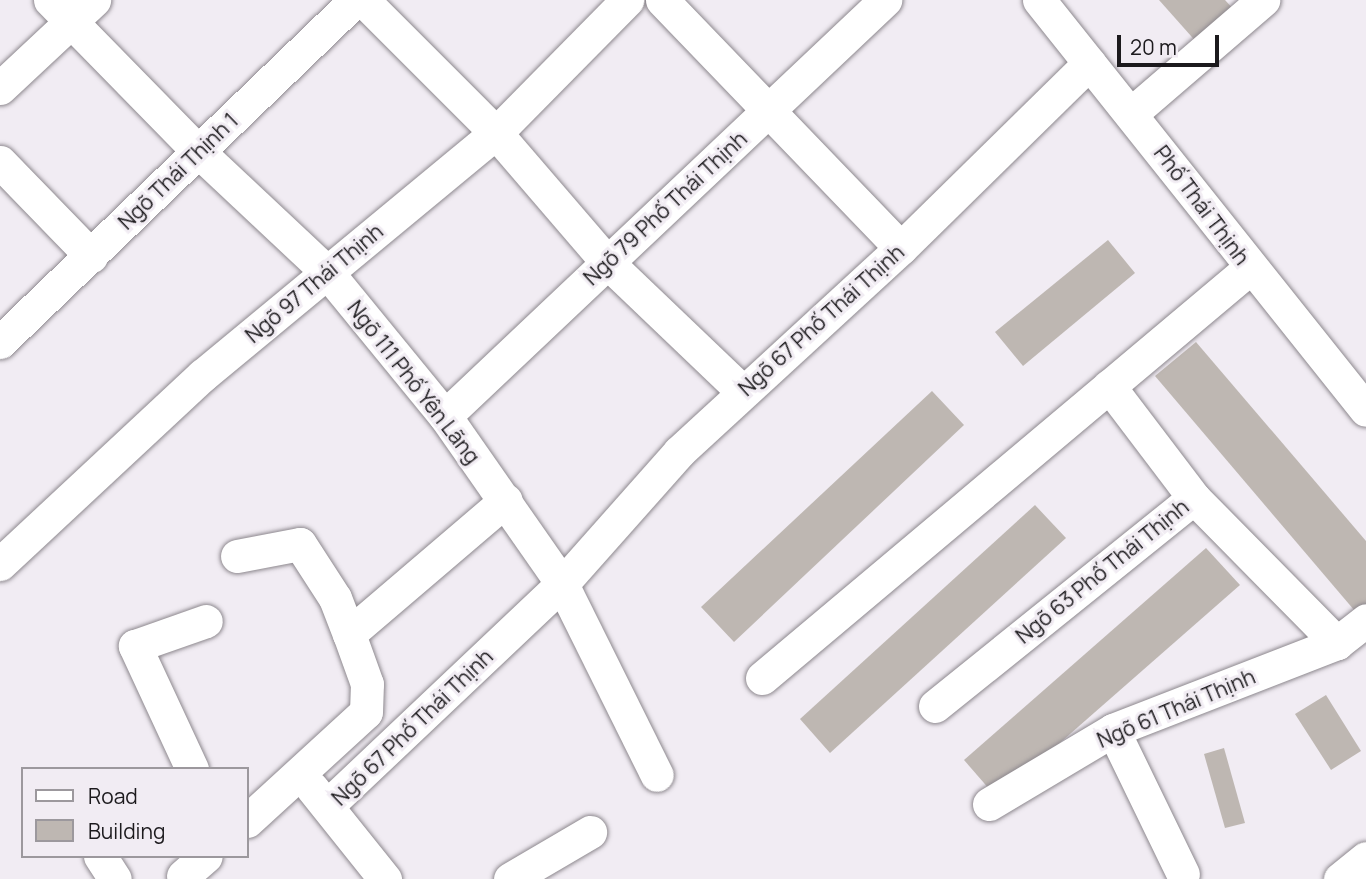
<!DOCTYPE html>
<meta charset="utf-8">
<style>
body{margin:0}
#map{position:relative;width:1366px;height:879px;overflow:hidden;background:#f1ecf3;font-family:Manrope,sans-serif}
div>[style]{position:absolute}
[style*='--x']{left:calc(var(--x)*1px);top:calc(var(--y)*1px);width:calc(var(--w)*1px);rotate:calc(var(--a)*1deg)}
.building>*{inset:0;background:#beb7b2}
.roads{filter:drop-shadow(0 0 2px #8d888e) drop-shadow(0 0 2px #8d888e)}
.minor>*{height:33px;margin:-16.5px;padding:0 16.5px;transform-origin:16.5px;border-radius:16.5px;background:#fff}
span{translate:-50% -50%;white-space:nowrap;text-align:center;line-height:1.15;-webkit-text-stroke:6px #f1ecf3;paint-order:stroke}
.street-label{font-size:21px;color:#1c1a1d}
.legend{position:absolute;left:21px;top:767px;width:228px;height:91px;box-sizing:border-box;background:#f1ecf3;border:2px solid #9c989d;margin:0;padding:9px 12px;list-style:none;font-size:21px;color:#1c1a1d}
.legend li{display:flex;align-items:center;gap:14px;height:35px}
.legend b{width:35px;border:2px solid #9c989d}
.scale{position:absolute;left:1117px;top:35px;width:102px;height:32px;box-sizing:border-box;border:4px solid #1c1a1d;border-top:0;padding-left:9px;font-size:21px;line-height:24px;white-space:nowrap;color:#1c1a1d;-webkit-text-stroke:5px #f1ecf3;paint-order:stroke}
</style>
<div id="map">
<div class="building">
<i style="clip-path:polygon(1159px 0,1225px 0,1236px 12px,1199px 45px)"></i>
<i style="clip-path:polygon(1108px 240px,1135px 273px,1023px 366px,995px 332px)"></i>
<i style="clip-path:polygon(1196px 342px,1366px 541px,1366px 611px,1360px 617px,1155px 376px)"></i>
<i style="clip-path:polygon(932px 391px,964px 425px,734px 642px,701px 607px)"></i>
<i style="clip-path:polygon(1035px 505px,1066px 538px,830px 753px,800px 719px)"></i>
<i style="clip-path:polygon(1206px 548px,1240px 585px,997px 798px,964px 760px)"></i>
<i style="clip-path:polygon(1326px 695px,1361px 751px,1331px 770px,1295px 714px)"></i>
<i style="clip-path:polygon(1224px 748px,1245px 823px,1225px 828px,1204px 754px)"></i>
</div>
<div class="roads">
<div class="minor">
<i style="--x:50;--y:0;--w:213;--a:45.6"></i>
<i style="--x:199;--y:152;--w:175;--a:43.2"></i>
<i style="--x:327;--y:272;--w:186;--a:50.7"></i>
<i style="--x:445;--y:416;--w:205;--a:55.1"></i>
<i style="--x:562;--y:584;--w:213;--a:63.6"></i>
<i style="--x:363;--y:0;--w:188;--a:45"></i>
<i style="--x:496;--y:133;--w:170;--a:49.3"></i>
<i style="--x:607;--y:262;--w:187;--a:43.7"></i>
<i style="--x:662;--y:0;--w:344;--a:46.1"></i>
<i style="--x:1039;--y:0;--w:524;--a:51.43"></i>
<i style="--x:0;--y:88;--w:129;--a:-43.1"></i>
<i style="--x:1133;--y:112;--w:172;--a:-40.7"></i>
<i style="--x:0;--y:162;--w:131;--a:45.9"></i>
<i style="--x:0;--y:342;--w:494;--a:-43.9"></i>
<i style="--x:1109;--y:386;--w:141;--a:52.8"></i>
<i style="--x:1194;--y:498;--w:204;--a:45.4"></i>
<i style="--x:445;--y:416;--w:606;--a:-43.39"></i>
<i style="--x:237;--y:556;--w:64;--a:-10.8"></i>
<i style="--x:300;--y:544;--w:64;--a:57.1"></i>
<i style="--x:335;--y:598;--w:39;--a:69"></i>
<i style="--x:0;--y:564;--w:277;--a:-43"></i>
<i style="--x:203;--y:375;--w:380;--a:-39.6"></i>
<i style="--x:496;--y:133;--w:187;--a:-45.4"></i>
<i style="--x:762;--y:678;--w:637;--a:-40.04"></i>
<i style="--x:935;--y:706;--w:332;--a:-38.8"></i>
<i style="--x:1113;--y:730;--w:160;--a:64.1"></i>
<i style="--x:192;--y:769;--w:136;--a:-114.9"></i>
<i style="--x:135;--y:646;--w:75;--a:-19.4"></i>
<i style="--x:312;--y:788;--w:117;--a:51.3"></i>
<i style="--x:989;--y:804;--w:144;--a:-30.8"></i>
<i style="--x:1113;--y:730;--w:240;--a:-21.2"></i>
<i style="--x:1337;--y:643;--w:37;--a:-38"></i>
<i style="--x:327;--y:806;--w:323;--a:-43.4"></i>
<i style="--x:562;--y:584;--w:176;--a:-48.4"></i>
<i style="--x:679;--y:452;--w:301;--a:-42.6"></i>
<i style="--x:901;--y:248;--w:264;--a:-44.5"></i>
<i style="--x:247;--y:821;--w:161;--a:-42.5"></i>
<i style="--x:366;--y:712;--w:28;--a:-88"></i>
<i style="--x:367;--y:684;--w:53;--a:-109.8"></i>
<i style="--x:349;--y:634;--w:206;--a:-40.5"></i>
<i style="--x:100;--y:856;--w:27;--a:57"></i>
<i style="--x:183;--y:876;--w:30;--a:-41"></i>
<i style="--x:510;--y:879;--w:93;--a:-30.4"></i>
<i style="--x:1340;--y:879;--w:33;--a:-39"></i>
</div>
</div>
<div class="street-label">
<span style="left:178px;top:171px;rotate:-44deg">Ngõ Thái Thịnh 1</span>
<span style="left:1202px;top:205px;rotate:53deg">Phố Thái Thịnh</span>
<span style="left:665px;top:208px;rotate:-43deg">Ngõ 79 Phố Thái Thịnh</span>
<span style="left:314px;top:283px;rotate:-40deg">Ngõ 97 Thái Thịnh</span>
<span style="left:821px;top:320px;rotate:-42deg">Ngõ 67 Phố Thái Thịnh</span>
<span style="left:414px;top:382px;rotate:52deg">Ngõ 111 Phố Yên Lãng</span>
<span style="left:1102px;top:571px;rotate:-39deg">Ngõ 63 Phố Thái Thịnh</span>
<span style="left:1176px;top:708px;rotate:-23deg">Ngõ 61 Thái Thịnh</span>
<span style="left:412px;top:727px;rotate:-44deg">Ngõ 67 Phố Thái Thịnh</span>
</div>
<ul class="legend">
<li><b style="height:9px;background:#fff"></b>Road</li>
<li><b style="height:19px;background:#beb7b2"></b>Building</li>
</ul>
<div class="scale">20 m</div>
</div>
